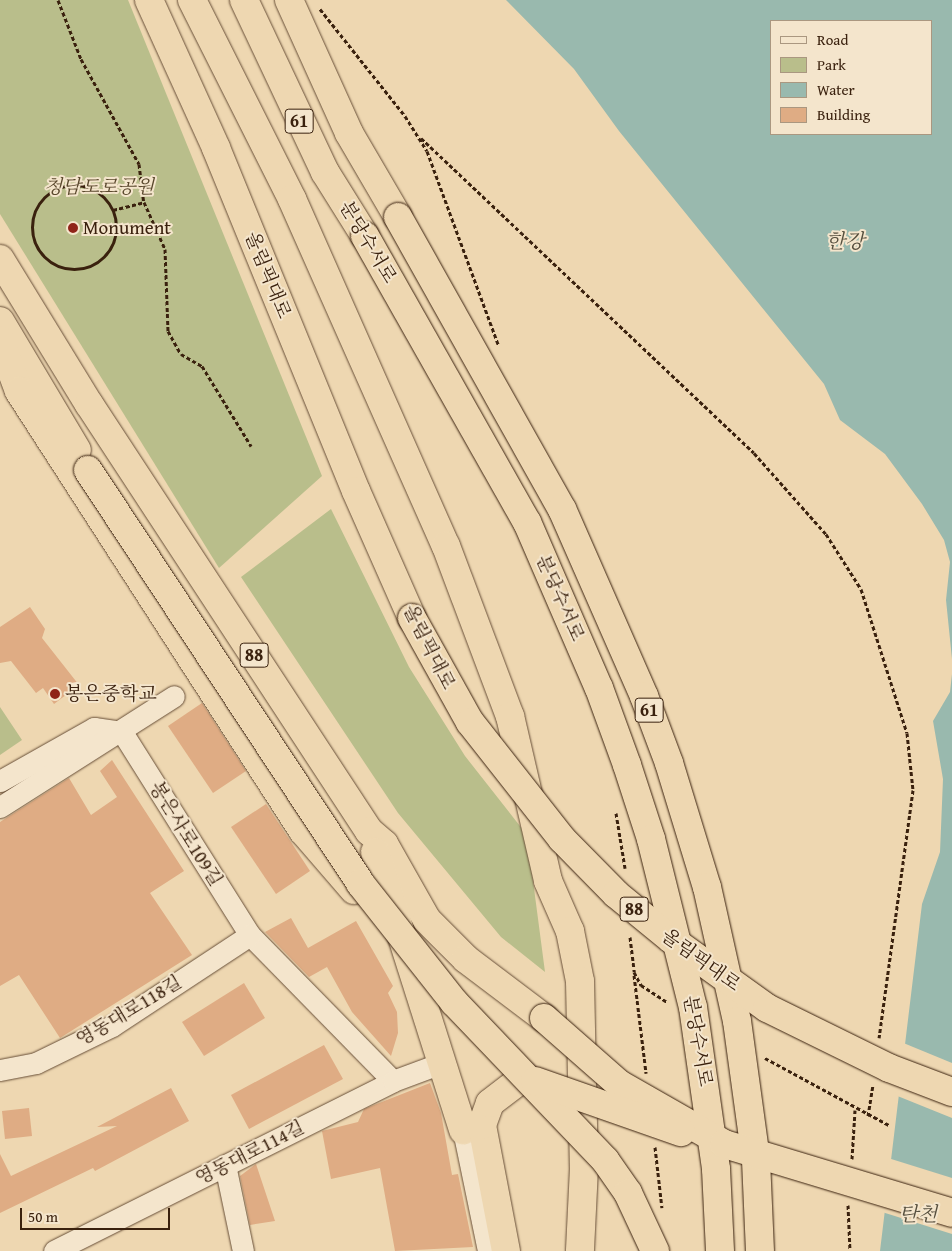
<!DOCTYPE html>
<meta charset="utf-8">
<style>
body{margin:0}
#map{position:relative;width:952px;height:1251px;overflow:hidden;background:#eed7b1;font-family:"Gentium Book Plus","Noto Serif KR",serif}
div>[style]{position:absolute}
[style*='--x']{left:calc(var(--x)*1px);top:calc(var(--y)*1px);width:calc(var(--w)*1px);rotate:calc(var(--a)*1deg)}
.green>*{inset:0;background:#b9be8b}
.water>*{inset:0;background:#99b9ae}
.pier>*{inset:0;background:#eed7b1}
.building>*{inset:0;background:#dfac84}
.path>*{height:3px;margin-top:-1.5px;transform-origin:0;background:repeating-linear-gradient(90deg,#3a210e 0 4px,transparent 0 6.5px)}
.path>.ring{margin:-1.5px;padding:0;box-sizing:content-box;background:none;border:3px solid #3a210e;border-radius:50%}
.roads{filter:drop-shadow(0 0 1px #674e37) drop-shadow(0 0 1px #674e37)}
.minor>*{height:21px;margin:-10.5px;padding:0 10.5px;transform-origin:10.5px;border-radius:10.5px;background:#f4e5cc}
.highway>*{height:28px;margin:-14px;padding:0 14px;transform-origin:14px;border-radius:14px;background:#eed7b1}
.bridges{filter:drop-shadow(0 0 1px #3a210e) drop-shadow(0 0 1px #3a210e)}
.highway-bridge>*{height:28px;margin:-14px;padding:0 14px;transform-origin:14px;border-radius:14px;background:#eed7b1}
.dots>*{width:14px;height:14px;translate:-50% -50%;box-sizing:border-box;border:2px solid #f4e5cc;border-radius:50%}
span{translate:-50% -50%;white-space:nowrap;text-align:center;line-height:1.15;-webkit-text-stroke:4px #f4e5cc;paint-order:stroke}
.shield-label span{padding:1px 4px;background:#f4e5cc;border:1px solid;border-radius:4px;-webkit-text-stroke-width:0}
.shield-label{font-size:18px;color:#3a210e;font-weight:700}
.park-label{font-size:19px;color:#5a482d;font-style:italic}
.poi-label{font-size:19px;color:#3a210e}
.left{translate:0 -50%;text-align:left}
.street-label{font-size:19px;color:#3a210e}
.water-label{font-size:20px;color:#564f3e;font-style:italic}
.legend{position:absolute;left:770px;top:20px;width:162px;height:115px;box-sizing:border-box;background:#f4e5cc;border:1px solid #aa9780;margin:0;padding:6px 9px;list-style:none;font-size:15px;color:#3a210e}
.legend li{display:flex;align-items:center;gap:10px;height:25px}
.legend b{width:25px;border:1px solid #aa9780}
.scale{position:absolute;left:20px;top:1208px;width:150px;height:22px;box-sizing:border-box;border:2px solid #3a210e;border-top:0;padding-left:6px;font-size:15px;line-height:18px;white-space:nowrap;color:#3a210e;-webkit-text-stroke:4px #f4e5cc;paint-order:stroke}
</style>
<div id="map">
<div class="green">
<i style="clip-path:polygon(0 0,128px 0,322px 476px,219px 568px,0 214px)"></i>
<i style="clip-path:polygon(331px 509px,409px 667px,465px 756px,527px 835px,545px 972px,501px 937px,398px 813px,241px 577px)"></i>
<i style="clip-path:polygon(0 707px,22px 740px,0 755px)"></i>
</div>
<div class="water">
<i style="clip-path:polygon(evenodd,506px 0,952px 0,952px 659px,946px 600px,950px 562px,944px 540px,922px 504px,885px 454px,840px 420px,824px 384px,619px 131px,574px 69px,506px 0,931px 21px,931px 134px,771px 134px,771px 21px,931px 21px)"></i>
<i style="clip-path:polygon(952px 674px,952px 1251px,880px 1251px,922px 904px,940px 852px,943px 779px,933px 721px,950px 692px)"></i>
</div>
<div class="pier">
<i style="clip-path:polygon(901px 1042px,952px 1063px,952px 1118px,895px 1095px)"></i>
<i style="clip-path:polygon(888px 1158px,952px 1178px,952px 1234px,882px 1212px)"></i>
</div>
<div class="building">
<i style="clip-path:polygon(30px 607px,45px 629px,42px 638px,79px 685px,54px 704px,43px 688px,36px 693px,11px 661px,0 663px,0 627px)"></i>
<i style="clip-path:polygon(202px 703px,246px 771px,213px 793px,168px 726px)"></i>
<i style="clip-path:polygon(112px 760px,184px 871px,150px 893px,192px 955px,60px 1038px,19px 975px,0 986px,0 822px,69px 778px,91px 815px,117px 797px,100px 771px)"></i>
<i style="clip-path:polygon(266px 804px,310px 871px,276px 894px,231px 827px)"></i>
<i style="clip-path:polygon(291px 918px,308px 948px,356px 921px,393px 986px,388px 993px,397px 1012px,398px 1033px,391px 1056px,352px 1012px,327px 967px,309px 977px,265px 932px)"></i>
<i style="clip-path:polygon(244px 983px,265px 1018px,204px 1056px,182px 1022px)"></i>
<i style="clip-path:polygon(324px 1045px,343px 1079px,249px 1129px,231px 1095px)"></i>
<i style="clip-path:polygon(430px 1083px,441px 1113px,452px 1175px,458px 1174px,473px 1247px,395px 1251px,380px 1168px,331px 1179px,322px 1131px,358px 1122px,364px 1109px)"></i>
<i style="clip-path:polygon(171px 1088px,189px 1121px,95px 1171px,93px 1168px,0 1213px,0 1154px,11px 1176px,117px 1126px,97px 1127px)"></i>
<i style="clip-path:polygon(29px 1108px,32px 1136px,5px 1139px,2px 1111px)"></i>
<i style="clip-path:polygon(256px 1164px,275px 1221px,250px 1225px,240px 1176px)"></i>
</div>
<div class="path">
<i style="--x:58;--y:0;--w:63;--a:68.7"></i>
<i style="--x:81;--y:59;--w:120;--a:61.1"></i>
<i style="--x:139;--y:164;--w:38;--a:83"></i>
<i style="--x:144;--y:202;--w:51;--a:65.9"></i>
<i style="--x:165;--y:249;--w:82;--a:87.9"></i>
<i style="--x:168;--y:331;--w:26;--a:61"></i>
<i style="--x:181;--y:354;--w:24;--a:30"></i>
<i style="--x:202;--y:366;--w:94;--a:58.5"></i>
<i style="--x:320;--y:9;--w:137;--a:51.5"></i>
<i style="--x:405;--y:116;--w:41;--a:57.8"></i>
<i style="--x:427;--y:151;--w:206;--a:69.8"></i>
<i style="--x:421;--y:138;--w:458;--a:43.4"></i>
<i style="--x:754;--y:453;--w:108;--a:48.4"></i>
<i style="--x:826;--y:534;--w:65;--a:57.5"></i>
<i style="--x:861;--y:589;--w:151;--a:72.3"></i>
<i style="--x:907;--y:733;--w:57;--a:84"></i>
<i style="--x:913;--y:790;--w:250;--a:97.8"></i>
<i class="ring" style="left:32px;top:185px;width:81px;height:81px"></i>
<i style="--x:113;--y:210;--w:32;--a:-14"></i>
<i style="--x:616;--y:813;--w:56;--a:80.7"></i>
<i style="--x:630;--y:937;--w:35;--a:83"></i>
<i style="--x:634;--y:972;--w:15;--a:62"></i>
<i style="--x:641;--y:985;--w:31;--a:33"></i>
<i style="--x:634;--y:975;--w:99;--a:83"></i>
<i style="--x:765;--y:1058;--w:141;--a:28.4"></i>
<i style="--x:868;--y:1116;--w:32;--a:-81"></i>
<i style="--x:655;--y:1147;--w:61;--a:83.5"></i>
<i style="--x:852;--y:1159;--w:49;--a:-86.5"></i>
<i style="--x:848;--y:1205;--w:46;--a:87.5"></i>
</div>
<div class="roads">
<div class="minor">
<i style="--x:0;--y:781;--w:108;--a:-29.4"></i>
<i style="--x:94;--y:728;--w:28;--a:8"></i>
<i style="--x:122;--y:732;--w:240;--a:57.8"></i>
<i style="--x:250;--y:935;--w:204;--a:45.6"></i>
<i style="--x:0;--y:807;--w:206;--a:-32.5"></i>
<i style="--x:0;--y:1070;--w:37;--a:-11"></i>
<i style="--x:36;--y:1063;--w:85;--a:-26"></i>
<i style="--x:112;--y:1026;--w:165;--a:-33.4"></i>
<i style="--x:463;--y:1130;--w:124;--a:78.3"></i>
<i style="--x:225;--y:1165;--w:88;--a:78.2"></i>
<i style="--x:54;--y:1251;--w:379;--a:-26.6"></i>
<i style="--x:393;--y:1081;--w:54;--a:-20.4"></i>
</div>
<div class="highway">
<i style="--x:149;--y:0;--w:162;--a:65.6"></i>
<i style="--x:216;--y:148;--w:370;--a:67.8"></i>
<i style="--x:356;--y:491;--w:139;--a:66.2"></i>
<i style="--x:192;--y:0;--w:223;--a:63.3"></i>
<i style="--x:292;--y:199;--w:380;--a:66.1"></i>
<i style="--x:446;--y:546;--w:182;--a:69.4"></i>
<i style="--x:510;--y:716;--w:169;--a:77"></i>
<i style="--x:548;--y:881;--w:55;--a:66.3"></i>
<i style="--x:570;--y:931;--w:51;--a:78.7"></i>
<i style="--x:580;--y:981;--w:187;--a:88.8"></i>
<i style="--x:584;--y:1168;--w:83;--a:92.8"></i>
<i style="--x:244;--y:0;--w:190;--a:64.8"></i>
<i style="--x:325;--y:172;--w:75;--a:58"></i>
<i style="--x:289;--y:0;--w:146;--a:65.7"></i>
<i style="--x:349;--y:133;--w:97;--a:59.7"></i>
<i style="--x:0;--y:259;--w:170;--a:58.5"></i>
<i style="--x:89;--y:404;--w:511;--a:56.75"></i>
<i style="--x:369;--y:831;--w:20;--a:41"></i>
<i style="--x:384;--y:844;--w:87;--a:60.5"></i>
<i style="--x:427;--y:920;--w:55;--a:45"></i>
<i style="--x:466;--y:959;--w:98;--a:37.1"></i>
<i style="--x:0;--y:321;--w:150;--a:59.2"></i>
<i style="--x:0;--y:340;--w:54;--a:69.6"></i>
<i style="--x:19;--y:391;--w:524;--a:57.16"></i>
<i style="--x:303;--y:831;--w:78;--a:49.2"></i>
<i style="--x:375;--y:852;--w:292;--a:72.4"></i>
<i style="--x:506;--y:1251;--w:128;--a:-100.8"></i>
<i style="--x:482;--y:1125;--w:23;--a:-70"></i>
<i style="--x:490;--y:1103;--w:43;--a:-37.4"></i>
</div>
</div>
<div class="bridges">
<div class="highway-bridge">
<i style="--x:398;--y:217;--w:335;--a:60.7"></i>
<i style="--x:562;--y:509;--w:204;--a:66.3"></i>
<i style="--x:644;--y:696;--w:72;--a:69.5"></i>
<i style="--x:669;--y:763;--w:130;--a:73"></i>
<i style="--x:707;--y:887;--w:137;--a:77.4"></i>
<i style="--x:737;--y:1021;--w:140;--a:82.2"></i>
<i style="--x:756;--y:1160;--w:91;--a:87.5"></i>
<i style="--x:365;--y:236;--w:329;--a:60.5"></i>
<i style="--x:527;--y:522;--w:181;--a:66.6"></i>
<i style="--x:599;--y:688;--w:82;--a:70"></i>
<i style="--x:627;--y:765;--w:78;--a:72"></i>
<i style="--x:651;--y:839;--w:173;--a:76"></i>
<i style="--x:693;--y:1007;--w:164;--a:81.9"></i>
<i style="--x:716;--y:1169;--w:82;--a:87.2"></i>
<i style="--x:88;--y:470;--w:495;--a:56.6"></i>
<i style="--x:360;--y:883;--w:152;--a:51.7"></i>
<i style="--x:454;--y:1002;--w:219;--a:46.3"></i>
<i style="--x:605;--y:1160;--w:40;--a:55.1"></i>
<i style="--x:628;--y:1193;--w:64;--a:65"></i>
<i style="--x:412;--y:618;--w:119;--a:60.9"></i>
<i style="--x:470;--y:722;--w:149;--a:51.8"></i>
<i style="--x:562;--y:839;--w:77;--a:45.5"></i>
<i style="--x:616;--y:894;--w:71;--a:39.3"></i>
<i style="--x:671;--y:939;--w:118;--a:35.7"></i>
<i style="--x:767;--y:1008;--w:136;--a:26.2"></i>
<i style="--x:889;--y:1068;--w:67;--a:20.9"></i>
<i style="--x:544;--y:1018;--w:100;--a:41.3"></i>
<i style="--x:619;--y:1084;--w:121;--a:29.7"></i>
<i style="--x:724;--y:1144;--w:238;--a:16.8"></i>
<i style="--x:535;--y:1081;--w:155;--a:19.3"></i>
</div>
</div>
<div class="dots">
<i style="left:73px;top:228px;background:#8f2418"></i>
<i style="left:55px;top:694px;background:#8f2418"></i>
</div>
<div class="shield-label">
<span style="left:299px;top:121px">61</span>
<span style="left:254px;top:655px">88</span>
<span style="left:649px;top:710px">61</span>
<span style="left:634px;top:909px">88</span>
</div>
<div class="park-label">
<span style="left:99px;top:187px">청담도로공원</span>
</div>
<div class="poi-label">
<span class="left" style="left:83px;top:228px">Monument</span>
<span class="left" style="left:65px;top:694px">봉은중학교</span>
</div>
<div class="street-label">
<span style="left:368px;top:242px;rotate:59deg">분당수서로</span>
<span style="left:268px;top:275px;rotate:68deg">올림픽대로</span>
<span style="left:560px;top:598px;rotate:66deg">분당수서로</span>
<span style="left:429px;top:647px;rotate:63deg">올림픽대로</span>
<span style="left:186px;top:834px;rotate:58deg">봉은사로109길</span>
<span style="left:701px;top:960px;rotate:36deg">올림픽대로</span>
<span style="left:129px;top:1011px;rotate:-31deg">영동대로118길</span>
<span style="left:698px;top:1041px;rotate:80deg">분당수서로</span>
<span style="left:250px;top:1153px;rotate:-27deg">영동대로114길</span>
</div>
<div class="water-label">
<span style="left:845px;top:240px">한강</span>
<span style="left:918px;top:1213px">탄천</span>
</div>
<ul class="legend">
<li><b style="height:6px;background:#f4e5cc"></b>Road</li>
<li><b style="height:14px;background:#b9be8b"></b>Park</li>
<li><b style="height:14px;background:#99b9ae"></b>Water</li>
<li><b style="height:14px;background:#dfac84"></b>Building</li>
</ul>
<div class="scale">50 m</div>
</div>
